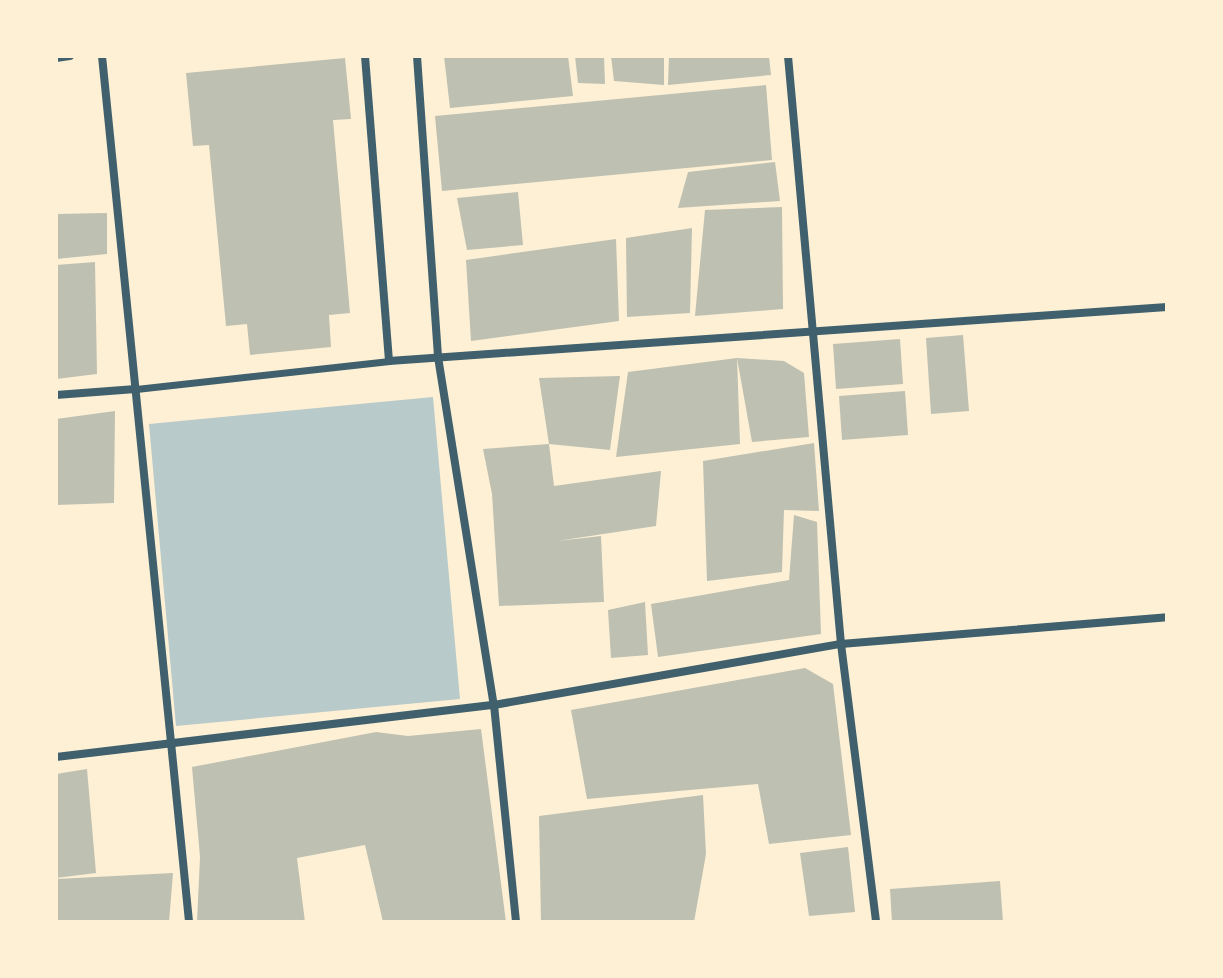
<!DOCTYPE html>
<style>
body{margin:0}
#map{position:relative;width:1223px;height:978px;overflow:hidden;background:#fdf0d5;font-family:Figtree,sans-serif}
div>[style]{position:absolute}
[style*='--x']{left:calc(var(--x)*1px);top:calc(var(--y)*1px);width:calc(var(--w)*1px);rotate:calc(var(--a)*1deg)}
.green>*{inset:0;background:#b9caca}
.building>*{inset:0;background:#bec0b2}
.pedestrian>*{height:7px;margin:-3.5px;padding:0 3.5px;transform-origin:3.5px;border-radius:3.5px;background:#3f606c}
.minor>*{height:8px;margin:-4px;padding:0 4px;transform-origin:4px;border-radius:4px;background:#3f606c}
span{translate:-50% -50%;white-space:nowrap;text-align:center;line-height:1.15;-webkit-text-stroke:7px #fdf0d5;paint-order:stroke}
.frame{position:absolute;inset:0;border:58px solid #fdf0d5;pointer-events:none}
</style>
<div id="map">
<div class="green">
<i style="clip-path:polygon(433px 397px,460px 699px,176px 726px,149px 424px)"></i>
</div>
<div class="building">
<i style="clip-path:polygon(444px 56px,568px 56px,573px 96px,450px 108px)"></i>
<i style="clip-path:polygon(575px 56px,604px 56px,605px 84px,578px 83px)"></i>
<i style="clip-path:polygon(611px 56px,664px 56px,664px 85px,614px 81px)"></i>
<i style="clip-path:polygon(669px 56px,769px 56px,771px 75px,668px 85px)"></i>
<i style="clip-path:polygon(345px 58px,351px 119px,333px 120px,350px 313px,329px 315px,331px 347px,250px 355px,247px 324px,226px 326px,209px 145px,193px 146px,186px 73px)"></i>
<i style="clip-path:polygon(766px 85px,772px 160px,442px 191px,435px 116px)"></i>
<i style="clip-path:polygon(775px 162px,780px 201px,678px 208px,688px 172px)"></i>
<i style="clip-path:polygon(518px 192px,523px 245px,467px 250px,457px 198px)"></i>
<i style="clip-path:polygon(782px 207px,783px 309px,695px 316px,705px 210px)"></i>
<i style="clip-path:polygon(107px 213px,107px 254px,56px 259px,56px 214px)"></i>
<i style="clip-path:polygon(692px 228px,690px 313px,627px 317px,626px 238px)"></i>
<i style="clip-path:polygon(616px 239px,619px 321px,471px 341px,466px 260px)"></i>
<i style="clip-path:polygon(95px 262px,97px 374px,56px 379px,56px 265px)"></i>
<i style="clip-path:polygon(963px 335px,969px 411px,931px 414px,926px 338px)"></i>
<i style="clip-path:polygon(900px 339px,903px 384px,836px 389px,833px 344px)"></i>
<i style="clip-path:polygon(737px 358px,740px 444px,616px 457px,628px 372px,737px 358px,784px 361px,804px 373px,809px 437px,752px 442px)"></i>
<i style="clip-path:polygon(620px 376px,610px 450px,549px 444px,539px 378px)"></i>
<i style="clip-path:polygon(905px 391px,908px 435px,842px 440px,839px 396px)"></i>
<i style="clip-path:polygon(115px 411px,114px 503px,56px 505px,56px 419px)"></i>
<i style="clip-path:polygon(814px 443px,819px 511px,784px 510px,782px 572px,707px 581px,703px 461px)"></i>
<i style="clip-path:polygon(549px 444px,554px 486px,661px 471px,656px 526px,557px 541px,601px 536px,604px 602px,499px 606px,492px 494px,483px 449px)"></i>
<i style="clip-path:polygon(794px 515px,817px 522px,821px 634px,658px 657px,651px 604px,789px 580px)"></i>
<i style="clip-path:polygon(645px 602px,648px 655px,611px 658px,608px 610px)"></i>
<i style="clip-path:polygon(805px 668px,833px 684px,851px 835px,769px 844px,758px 784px,587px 799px,571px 710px)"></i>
<i style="clip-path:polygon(481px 729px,506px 922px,383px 922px,365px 845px,297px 858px,305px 922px,197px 922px,200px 857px,192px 767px,376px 732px,408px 736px)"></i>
<i style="clip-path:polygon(87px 769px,96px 873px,56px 878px,56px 774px)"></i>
<i style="clip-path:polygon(703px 795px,706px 854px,694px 922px,541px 922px,539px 816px)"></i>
<i style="clip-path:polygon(848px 847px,855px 912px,809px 916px,800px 853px)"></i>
<i style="clip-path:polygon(173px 873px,169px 922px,56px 922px,56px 879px)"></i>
<i style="clip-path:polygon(1000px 881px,1003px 922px,892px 922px,890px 889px)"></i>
</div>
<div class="pedestrian">
<i style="--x:136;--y:389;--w:255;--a:-6.3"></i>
</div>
<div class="minor">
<i style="--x:102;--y:56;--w:870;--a:84.26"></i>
<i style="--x:365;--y:56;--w:306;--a:85.5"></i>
<i style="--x:389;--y:361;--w:780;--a:-3.97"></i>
<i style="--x:417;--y:56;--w:302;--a:86"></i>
<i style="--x:438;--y:357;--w:352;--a:80.9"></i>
<i style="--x:494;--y:705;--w:218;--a:84.2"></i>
<i style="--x:788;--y:56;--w:590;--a:84.85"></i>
<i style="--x:841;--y:644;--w:280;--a:82.8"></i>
<i style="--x:56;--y:58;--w:14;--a:-8"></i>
<i style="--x:56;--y:395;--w:80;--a:-4.3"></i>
<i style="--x:56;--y:757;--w:441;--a:-6.8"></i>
<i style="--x:494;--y:705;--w:352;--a:-10"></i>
<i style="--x:841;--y:644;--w:327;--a:-4.7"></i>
</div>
<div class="frame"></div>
</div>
